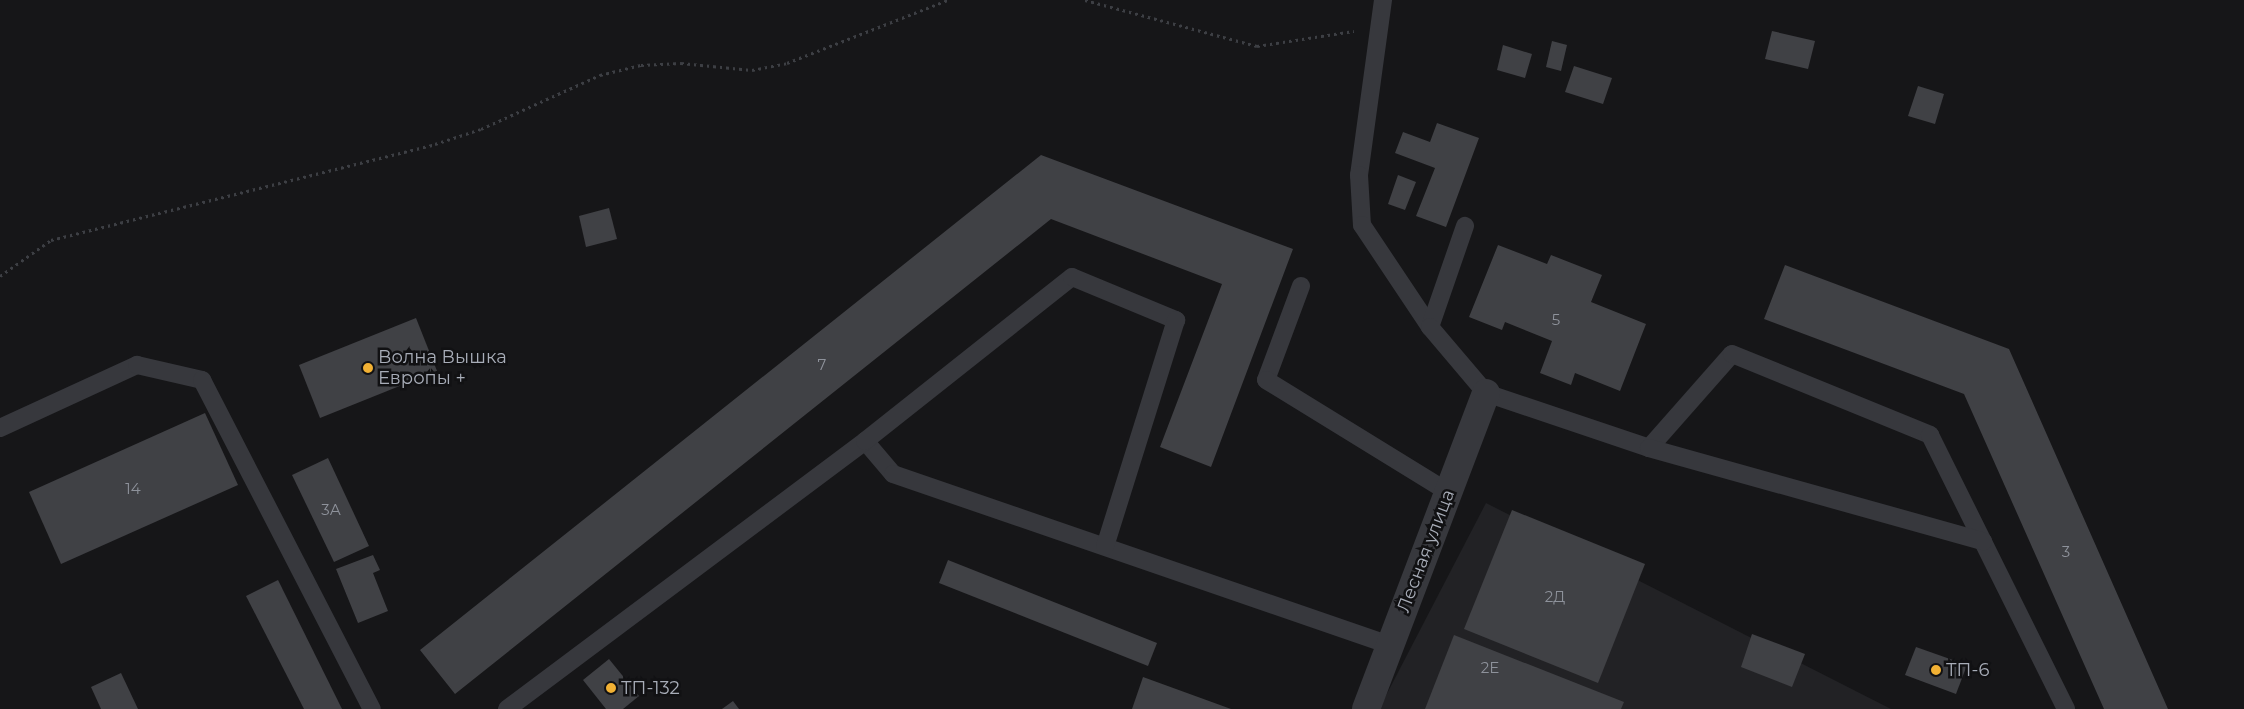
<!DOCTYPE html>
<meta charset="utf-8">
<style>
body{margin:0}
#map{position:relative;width:2244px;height:709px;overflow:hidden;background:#161618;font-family:Montserrat,sans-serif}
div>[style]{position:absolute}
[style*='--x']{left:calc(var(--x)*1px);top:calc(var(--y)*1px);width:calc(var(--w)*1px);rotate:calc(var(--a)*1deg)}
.built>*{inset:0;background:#222225}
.building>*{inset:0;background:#404145}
.path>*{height:3px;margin-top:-1.5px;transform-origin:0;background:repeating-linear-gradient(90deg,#3d3f44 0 2.5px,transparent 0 6.5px)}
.service>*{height:18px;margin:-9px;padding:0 9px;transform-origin:9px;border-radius:9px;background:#37383d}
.minor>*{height:28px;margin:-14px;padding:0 14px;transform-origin:14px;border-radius:14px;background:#37383d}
.dots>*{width:14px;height:14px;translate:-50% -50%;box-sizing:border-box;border:2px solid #111113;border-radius:50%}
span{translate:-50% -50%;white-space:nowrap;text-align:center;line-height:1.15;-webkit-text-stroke:5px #111113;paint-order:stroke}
.number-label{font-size:15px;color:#8e929b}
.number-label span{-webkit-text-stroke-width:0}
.poi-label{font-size:18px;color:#a8adb8}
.left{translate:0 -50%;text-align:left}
.street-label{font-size:18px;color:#a8adb8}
</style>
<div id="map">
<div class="built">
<i style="clip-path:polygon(1486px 503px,1891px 709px,1379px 709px)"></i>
</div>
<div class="building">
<i style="clip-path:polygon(1772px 31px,1815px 41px,1808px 69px,1765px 59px)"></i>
<i style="clip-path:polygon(1552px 41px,1567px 45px,1561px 71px,1546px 67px)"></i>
<i style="clip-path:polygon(1503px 45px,1532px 54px,1525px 78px,1497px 70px)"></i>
<i style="clip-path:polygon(1574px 66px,1612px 78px,1603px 104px,1565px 92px)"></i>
<i style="clip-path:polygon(1918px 86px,1944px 94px,1935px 124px,1908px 116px)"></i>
<i style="clip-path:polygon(1437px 123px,1479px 138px,1446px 227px,1416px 216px,1435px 168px,1395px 153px,1403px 132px,1430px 142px)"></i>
<i style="clip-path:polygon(1041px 155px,1293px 249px,1211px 467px,1160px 447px,1222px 284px,1051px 219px,455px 694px,420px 650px)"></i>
<i style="clip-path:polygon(1398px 175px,1416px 182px,1405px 210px,1388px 204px)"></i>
<i style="clip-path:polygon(609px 208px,617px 239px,586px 247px,579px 216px)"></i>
<i style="clip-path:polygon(1498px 245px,1547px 264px,1551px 255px,1602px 275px,1591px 302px,1646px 324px,1620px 391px,1575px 373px,1571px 385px,1540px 373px,1552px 341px,1505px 322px,1502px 330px,1469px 317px)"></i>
<i style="clip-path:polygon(1785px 265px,2009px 349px,2168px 709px,2104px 709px,1964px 394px,1764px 319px)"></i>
<i style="clip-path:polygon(416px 318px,437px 371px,320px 418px,299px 365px)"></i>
<i style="clip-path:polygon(205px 413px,238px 485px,61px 564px,29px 492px)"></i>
<i style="clip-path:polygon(328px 458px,369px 546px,334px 562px,292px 475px)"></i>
<i style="clip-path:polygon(1512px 510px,1645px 564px,1598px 683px,1464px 629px)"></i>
<i style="clip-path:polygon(373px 555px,380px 570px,373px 573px,388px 611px,358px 623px,336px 569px)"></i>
<i style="clip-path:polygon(948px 560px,1157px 643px,1148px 666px,939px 583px)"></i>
<i style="clip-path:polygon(278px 580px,342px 709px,304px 709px,246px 596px)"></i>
<i style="clip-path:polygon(1752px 634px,1805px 654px,1792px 687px,1741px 667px)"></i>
<i style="clip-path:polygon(1454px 635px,1624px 702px,1621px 709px,1425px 709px)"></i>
<i style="clip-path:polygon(1916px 647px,1967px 665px,1956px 694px,1905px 675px)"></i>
<i style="clip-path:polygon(609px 659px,639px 696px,623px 709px,606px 709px,583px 680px)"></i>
<i style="clip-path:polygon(121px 673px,138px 709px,101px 709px,91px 687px)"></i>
<i style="clip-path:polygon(1143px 677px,1231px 709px,1132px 709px)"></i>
<i style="clip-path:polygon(733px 701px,739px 709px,722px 709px)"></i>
</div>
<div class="path">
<i style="--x:1085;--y:0;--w:178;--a:15"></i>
<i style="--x:1257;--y:46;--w:98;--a:-8.8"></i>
<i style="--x:0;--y:276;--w:62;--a:-35.2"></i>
<i style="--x:51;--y:240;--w:396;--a:-14"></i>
<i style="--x:435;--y:144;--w:48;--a:-18.1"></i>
<i style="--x:481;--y:129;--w:131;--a:-24.4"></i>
<i style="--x:600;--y:75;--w:42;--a:-13.7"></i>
<i style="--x:641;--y:65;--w:40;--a:-2.9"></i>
<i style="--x:681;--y:63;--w:71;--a:5.6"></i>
<i style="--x:752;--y:70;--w:36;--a:-11"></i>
<i style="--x:787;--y:63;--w:173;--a:-21.4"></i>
</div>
<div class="service">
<i style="--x:1383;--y:0;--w:177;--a:97.8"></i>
<i style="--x:1359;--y:175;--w:50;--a:86.6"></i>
<i style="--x:1362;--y:225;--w:123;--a:56.3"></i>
<i style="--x:1430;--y:327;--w:107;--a:-70.9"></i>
<i style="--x:1301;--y:286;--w:100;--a:110.4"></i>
<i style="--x:1266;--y:380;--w:214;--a:31.6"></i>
<i style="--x:1430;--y:327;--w:87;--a:49.7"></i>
<i style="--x:1486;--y:393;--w:172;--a:18.6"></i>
<i style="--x:1649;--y:448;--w:125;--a:-48.6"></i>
<i style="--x:1732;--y:354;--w:214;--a:22.2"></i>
<i style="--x:1930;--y:435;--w:306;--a:63.6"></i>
<i style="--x:0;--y:428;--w:151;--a:-24.7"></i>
<i style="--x:137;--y:365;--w:67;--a:13"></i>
<i style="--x:202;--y:380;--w:370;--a:62.7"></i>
<i style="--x:865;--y:441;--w:43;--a:49.7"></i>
<i style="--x:893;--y:474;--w:526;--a:18.99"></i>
<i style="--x:1649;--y:448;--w:347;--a:15.6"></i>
<i style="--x:507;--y:709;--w:447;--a:-36.8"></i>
<i style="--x:865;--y:441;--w:264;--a:-38.4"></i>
<i style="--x:1072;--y:277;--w:113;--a:22.5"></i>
<i style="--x:1176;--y:320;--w:237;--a:107.4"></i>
</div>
<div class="minor">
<i style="--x:1366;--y:709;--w:338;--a:-69.2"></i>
</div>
<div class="dots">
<i style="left:368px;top:368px;background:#f2b134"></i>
<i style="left:1936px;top:670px;background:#f2b134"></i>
<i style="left:611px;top:688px;background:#f2b134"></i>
</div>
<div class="number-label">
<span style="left:1556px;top:320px">5</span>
<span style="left:822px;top:365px">7</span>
<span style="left:133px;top:489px">14</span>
<span style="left:331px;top:510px">3А</span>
<span style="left:2066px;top:552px">3</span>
<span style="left:1555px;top:597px">2Д</span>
<span style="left:1490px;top:668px">2Е</span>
</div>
<div class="poi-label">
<span class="left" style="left:378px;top:368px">Волна Вышка<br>Европы +</span>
<span class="left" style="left:1946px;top:670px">ТП-6</span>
<span class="left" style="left:621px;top:688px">ТП-132</span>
</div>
<div class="street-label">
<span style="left:1426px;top:551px;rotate:-69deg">Лесная улица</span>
</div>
</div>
